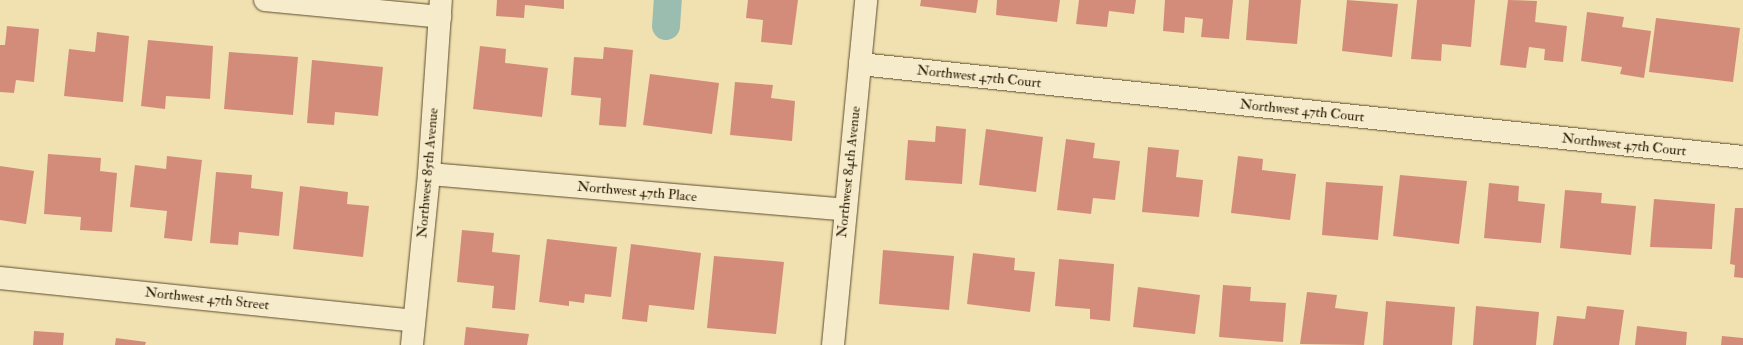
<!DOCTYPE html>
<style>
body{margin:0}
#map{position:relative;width:1743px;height:345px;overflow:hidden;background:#f1e1b0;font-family:"IM FELL Double Pica",serif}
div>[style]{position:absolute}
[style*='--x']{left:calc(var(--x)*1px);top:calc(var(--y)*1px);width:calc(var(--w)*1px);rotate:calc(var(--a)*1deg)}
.canal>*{height:28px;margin:-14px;padding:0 14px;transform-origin:14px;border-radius:14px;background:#9bbdaf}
.building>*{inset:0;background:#d38c7a}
.roads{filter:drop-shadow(0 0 1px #5c4c2e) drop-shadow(0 0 1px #5c4c2e)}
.minor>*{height:22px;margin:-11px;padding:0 11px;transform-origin:11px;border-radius:11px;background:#f6eccc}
span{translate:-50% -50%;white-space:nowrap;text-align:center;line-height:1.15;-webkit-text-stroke:3.5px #f6eccc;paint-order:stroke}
.street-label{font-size:14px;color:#2b1a02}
</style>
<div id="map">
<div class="canal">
<i style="--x:666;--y:26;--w:26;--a:-86"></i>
</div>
<div class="building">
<i style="clip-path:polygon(497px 0,564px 0,564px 9px,525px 5px,524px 18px,496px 16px)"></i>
<i style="clip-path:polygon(748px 0,798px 0,792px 45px,761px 42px,763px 20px,746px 18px)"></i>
<i style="clip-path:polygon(921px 0,978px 0,976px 13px,920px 6px)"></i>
<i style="clip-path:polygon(997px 0,1060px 0,1057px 22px,996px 15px)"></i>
<i style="clip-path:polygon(1079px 0,1136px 0,1134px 14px,1109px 11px,1107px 27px,1076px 24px)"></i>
<i style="clip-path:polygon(1165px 0,1233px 0,1229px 39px,1201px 37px,1203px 19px,1185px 17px,1184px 33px,1163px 31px)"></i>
<i style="clip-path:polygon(1249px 0,1301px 0,1297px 44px,1246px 40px)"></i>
<i style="clip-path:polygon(1347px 0,1398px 4px,1392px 57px,1342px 51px)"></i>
<i style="clip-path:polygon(1417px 0,1475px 0,1471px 47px,1442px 44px,1441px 61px,1411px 59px)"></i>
<i style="clip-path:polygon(1508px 0,1537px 1px,1535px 22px,1567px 26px,1563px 62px,1544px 60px,1545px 49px,1529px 47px,1526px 68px,1500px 65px)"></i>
<i style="clip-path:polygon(1587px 12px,1624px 17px,1622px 27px,1651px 31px,1644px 78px,1620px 74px,1622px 67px,1581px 61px)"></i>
<i style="clip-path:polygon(1656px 18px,1740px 28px,1733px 82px,1649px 72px)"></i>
<i style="clip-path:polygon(7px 26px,39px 29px,34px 82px,16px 80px,14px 93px,0 92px,0 45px,5px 45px)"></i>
<i style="clip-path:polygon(97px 32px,129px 36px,123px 102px,64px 96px,69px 49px,95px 52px)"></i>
<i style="clip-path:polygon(148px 40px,213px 46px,210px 99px,166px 96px,165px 109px,141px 106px)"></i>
<i style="clip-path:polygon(480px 46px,506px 49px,505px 63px,548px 68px,542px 117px,473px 109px)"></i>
<i style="clip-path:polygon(604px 47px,633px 50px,626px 127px,599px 125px,601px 98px,571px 95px,574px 57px,603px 59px)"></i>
<i style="clip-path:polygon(229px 52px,298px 57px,293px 115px,224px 109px)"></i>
<i style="clip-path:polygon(312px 60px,383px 67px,378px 116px,335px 112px,334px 125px,307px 123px)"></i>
<i style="clip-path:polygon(650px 74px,719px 83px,712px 134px,643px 125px)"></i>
<i style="clip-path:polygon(735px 82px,773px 85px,771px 98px,795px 101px,792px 141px,730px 135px)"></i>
<i style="clip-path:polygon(936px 126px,966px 129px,962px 184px,905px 180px,908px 140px,935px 142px)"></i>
<i style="clip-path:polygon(986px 129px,1043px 137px,1036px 192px,979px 185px)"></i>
<i style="clip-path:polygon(1066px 139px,1095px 143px,1093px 158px,1120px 161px,1115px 200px,1093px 198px,1091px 214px,1057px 210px)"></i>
<i style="clip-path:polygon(1148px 147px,1179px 150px,1176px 177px,1203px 180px,1199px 217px,1142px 212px)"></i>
<i style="clip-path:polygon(48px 154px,101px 158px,100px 171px,117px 173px,112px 232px,80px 230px,81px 217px,44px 214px)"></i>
<i style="clip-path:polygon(167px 156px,202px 160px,192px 241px,164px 238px,167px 211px,130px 207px,135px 165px,166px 169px)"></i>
<i style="clip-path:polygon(1238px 156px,1263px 159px,1262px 170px,1296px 174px,1290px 220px,1231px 213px)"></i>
<i style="clip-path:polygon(0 166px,34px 171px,26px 224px,0 220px)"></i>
<i style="clip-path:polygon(216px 172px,252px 175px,251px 188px,283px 192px,279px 236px,239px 232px,238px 245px,210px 243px)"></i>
<i style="clip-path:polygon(1400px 175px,1467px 181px,1459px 244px,1393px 236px)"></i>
<i style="clip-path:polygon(1326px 182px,1383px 186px,1378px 240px,1322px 235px)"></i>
<i style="clip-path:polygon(1489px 183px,1519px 186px,1518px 201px,1545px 204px,1541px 243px,1484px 238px)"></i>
<i style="clip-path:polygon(300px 186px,348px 192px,347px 204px,369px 206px,363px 257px,293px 249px)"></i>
<i style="clip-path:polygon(1565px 190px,1602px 193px,1601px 203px,1636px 206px,1631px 255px,1560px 248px)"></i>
<i style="clip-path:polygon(1654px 199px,1715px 204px,1712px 249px,1650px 247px)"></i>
<i style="clip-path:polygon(1735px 208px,1743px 208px,1743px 278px,1734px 277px,1735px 265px,1730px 264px)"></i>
<i style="clip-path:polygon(462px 230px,494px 233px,492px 252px,520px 255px,515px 310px,492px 308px,494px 286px,457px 282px)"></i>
<i style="clip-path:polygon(547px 239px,617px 247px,611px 297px,585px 294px,584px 303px,569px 301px,569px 306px,539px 302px)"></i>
<i style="clip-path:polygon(631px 244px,701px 253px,694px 310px,649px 305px,647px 322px,622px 319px)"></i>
<i style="clip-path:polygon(883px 250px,954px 256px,949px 310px,879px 304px)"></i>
<i style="clip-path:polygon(973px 253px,1015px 258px,1014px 270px,1035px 272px,1030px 312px,967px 304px)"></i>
<i style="clip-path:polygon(714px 256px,784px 262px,776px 334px,707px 328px)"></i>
<i style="clip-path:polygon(1059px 259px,1114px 264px,1110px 321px,1090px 319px,1090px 309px,1055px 306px)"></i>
<i style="clip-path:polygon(1223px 285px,1251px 287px,1250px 301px,1286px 303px,1283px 342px,1219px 337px)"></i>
<i style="clip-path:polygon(1138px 287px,1200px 295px,1195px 334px,1133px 327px)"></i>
<i style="clip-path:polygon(1307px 292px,1337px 295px,1335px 308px,1368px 312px,1364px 345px,1300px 344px)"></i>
<i style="clip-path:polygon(1386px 301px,1455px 307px,1452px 345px,1383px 345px)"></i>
<i style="clip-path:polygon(1476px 306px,1539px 312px,1536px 345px,1473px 345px)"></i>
<i style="clip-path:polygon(1587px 306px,1624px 310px,1619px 345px,1553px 345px,1557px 316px,1585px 319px)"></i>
<i style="clip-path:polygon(1637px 326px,1687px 332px,1686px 345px,1635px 345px)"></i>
<i style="clip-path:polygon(466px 327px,529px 334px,527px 345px,464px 345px)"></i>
<i style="clip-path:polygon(34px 331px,64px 333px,63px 345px,33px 345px)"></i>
<i style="clip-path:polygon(1722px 336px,1743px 338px,1743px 345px,1721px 345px)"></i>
<i style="clip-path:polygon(116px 338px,146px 342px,145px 345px,115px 345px)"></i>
</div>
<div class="roads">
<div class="minor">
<i style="--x:265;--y:0;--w:176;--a:5.5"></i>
<i style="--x:860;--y:64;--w:888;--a:6.01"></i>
<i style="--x:429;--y:174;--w:418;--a:4.9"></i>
<i style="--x:0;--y:278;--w:416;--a:5.9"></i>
<i style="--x:412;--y:345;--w:172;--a:-84.3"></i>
<i style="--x:429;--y:174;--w:174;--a:-86.1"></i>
<i style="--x:833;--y:345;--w:347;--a:-84.5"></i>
</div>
</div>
<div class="street-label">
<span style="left:979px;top:77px;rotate:6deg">Northwest 47th Court</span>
<span style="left:1302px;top:111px;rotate:6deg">Northwest 47th Court</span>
<span style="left:1624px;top:145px;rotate:6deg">Northwest 47th Court</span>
<span style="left:849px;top:172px;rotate:-84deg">Northwest 84th Avenue</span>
<span style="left:428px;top:173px;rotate:-85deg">Northwest 85th Avenue</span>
<span style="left:637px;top:192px;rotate:5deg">Northwest 47th Place</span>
<span style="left:207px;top:299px;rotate:6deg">Northwest 47th Street</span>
</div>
</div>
